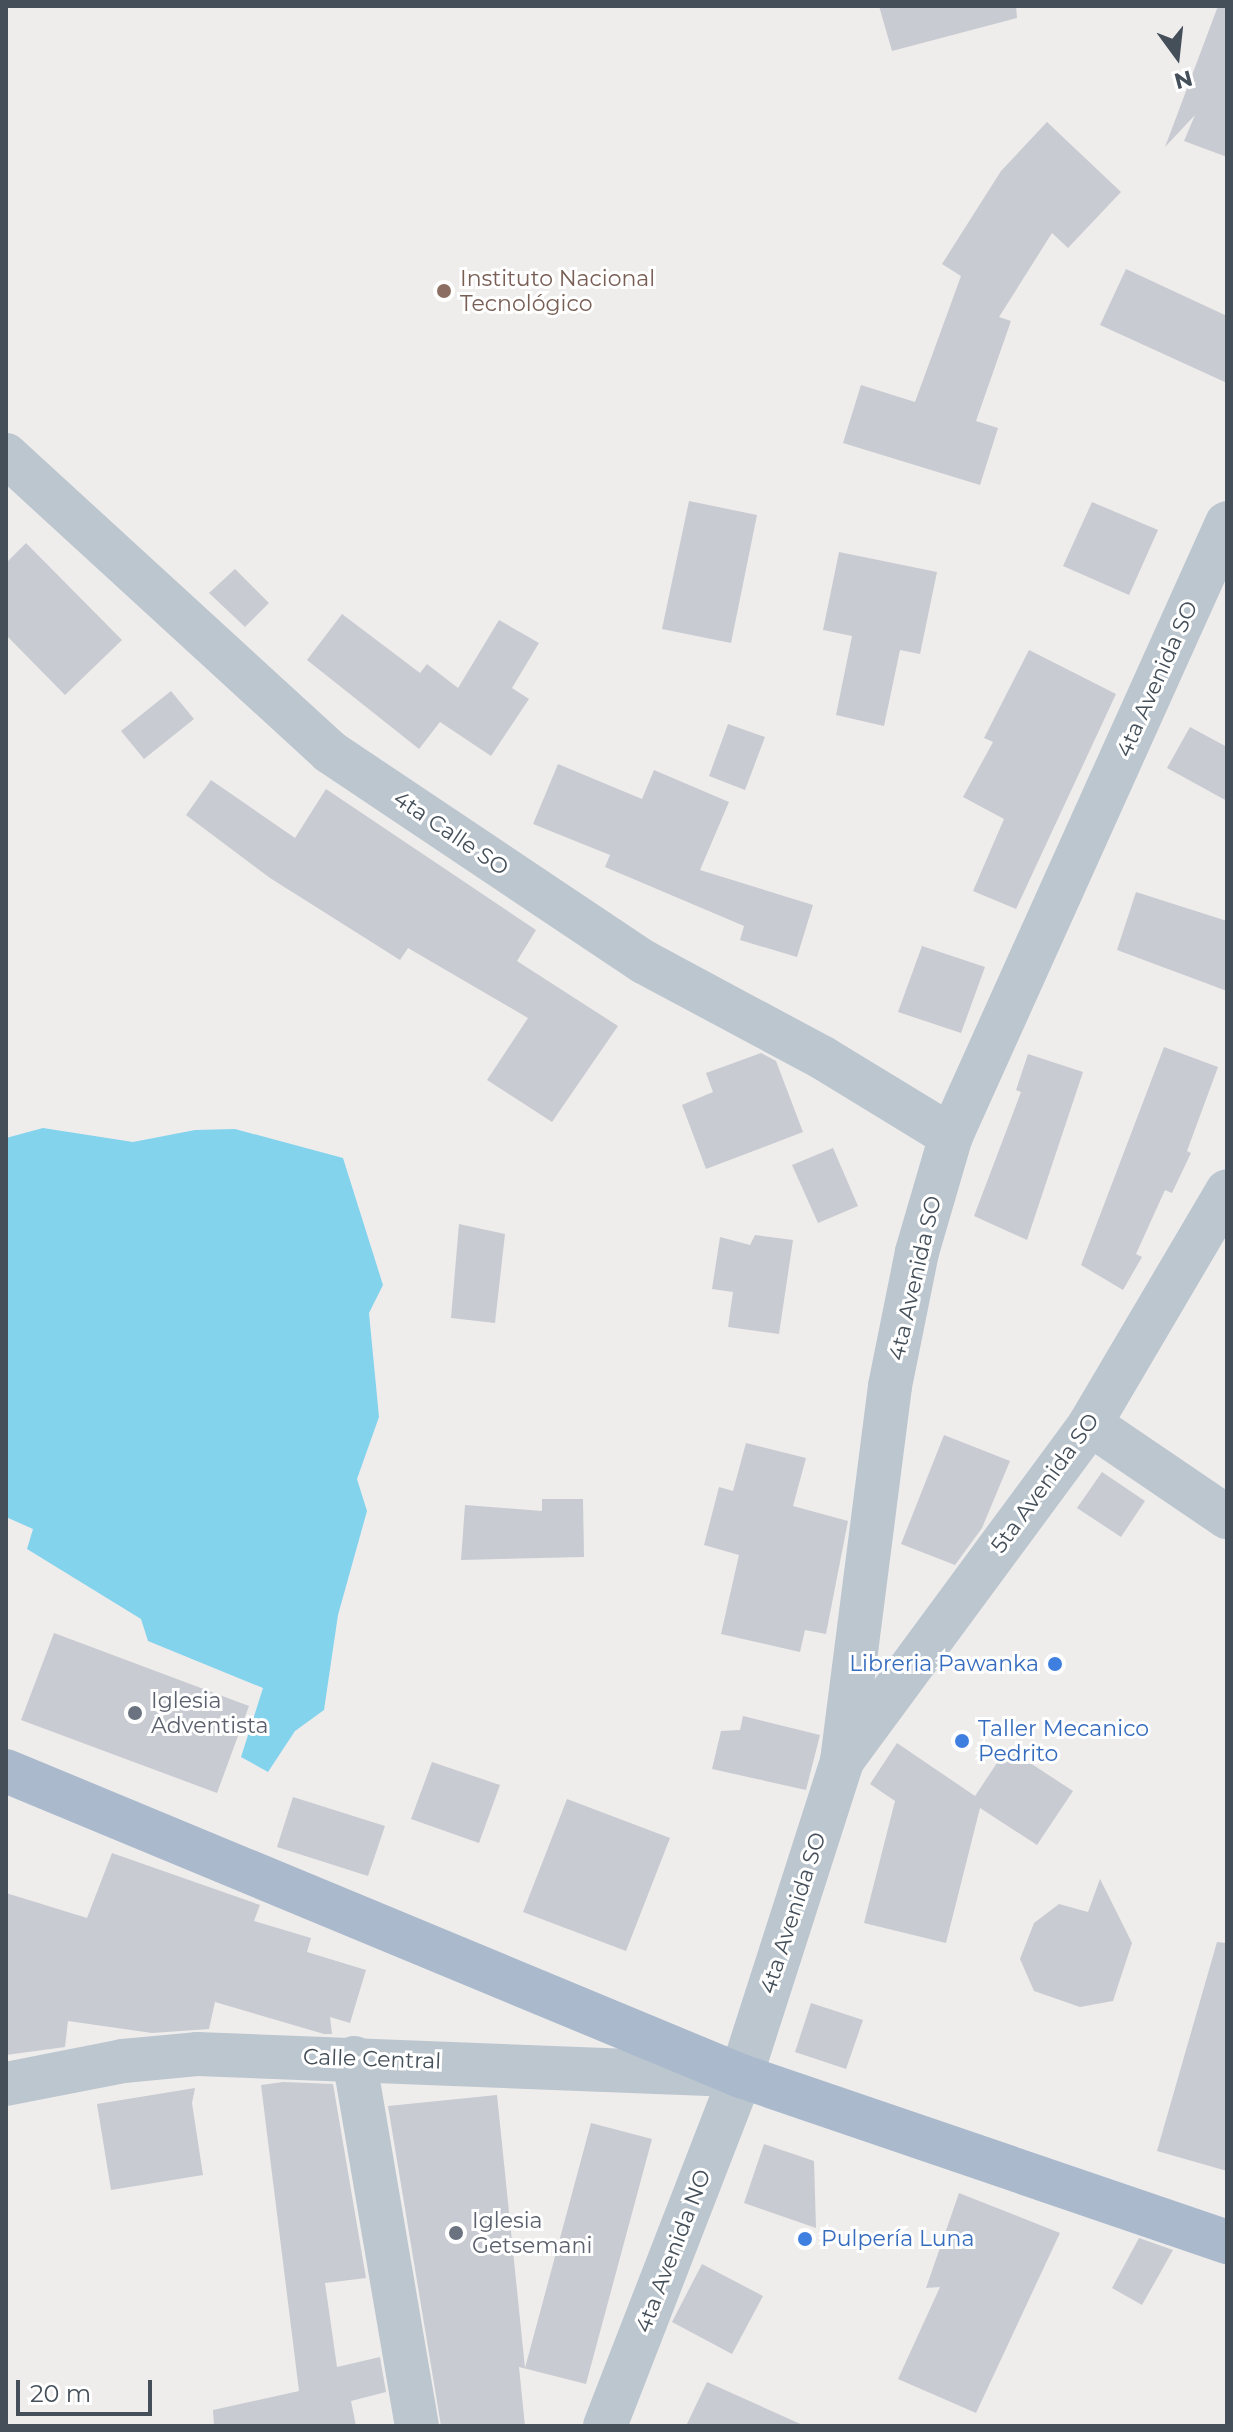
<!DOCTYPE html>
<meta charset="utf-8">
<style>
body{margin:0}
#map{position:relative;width:1233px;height:2432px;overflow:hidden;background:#efecec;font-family:Montserrat,sans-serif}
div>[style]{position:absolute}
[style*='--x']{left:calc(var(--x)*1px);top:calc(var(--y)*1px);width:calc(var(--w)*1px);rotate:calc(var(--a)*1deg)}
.water>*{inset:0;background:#84d3ed}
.building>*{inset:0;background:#c8cbd1}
.minor>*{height:44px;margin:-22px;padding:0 22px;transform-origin:22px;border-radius:22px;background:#bcc6cf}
.major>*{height:44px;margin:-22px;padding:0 22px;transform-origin:22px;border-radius:22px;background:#aabacc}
.dots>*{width:22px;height:22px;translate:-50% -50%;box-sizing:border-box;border:4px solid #fff;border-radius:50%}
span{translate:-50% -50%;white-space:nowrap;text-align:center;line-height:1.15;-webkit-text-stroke:6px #fff;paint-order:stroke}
.education-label{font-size:22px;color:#785e54}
.left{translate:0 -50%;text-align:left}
.street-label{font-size:22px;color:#444f59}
.shop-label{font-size:22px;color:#366cbe}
.right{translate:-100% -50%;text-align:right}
.worship-label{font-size:22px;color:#5b616d}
.frame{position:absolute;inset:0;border:8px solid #444f59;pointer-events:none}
.north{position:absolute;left:1137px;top:16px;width:80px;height:80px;-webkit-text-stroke:6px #fff;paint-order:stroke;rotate:165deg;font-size:22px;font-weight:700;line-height:32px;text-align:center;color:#444f59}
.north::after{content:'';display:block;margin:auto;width:28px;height:36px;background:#444f59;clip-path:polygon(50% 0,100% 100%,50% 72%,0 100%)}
.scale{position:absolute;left:16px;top:2380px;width:136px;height:36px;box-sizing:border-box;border:4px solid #444f59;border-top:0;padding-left:10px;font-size:24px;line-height:28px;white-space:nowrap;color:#444f59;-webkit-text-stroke:6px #fff;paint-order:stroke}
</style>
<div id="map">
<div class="water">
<i style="clip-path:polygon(43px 1128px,133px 1142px,195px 1130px,235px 1129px,343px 1158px,383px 1285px,369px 1313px,379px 1417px,357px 1479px,367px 1511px,338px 1615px,324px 1710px,295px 1731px,268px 1772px,241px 1757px,263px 1688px,148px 1641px,141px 1619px,27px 1549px,33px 1529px,6px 1517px,6px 1138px)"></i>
</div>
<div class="building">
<i style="clip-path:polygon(879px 6px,1016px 6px,1017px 18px,892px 51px)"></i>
<i style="clip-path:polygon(1218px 6px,1227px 6px,1227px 157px,1184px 141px,1195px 115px,1165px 147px)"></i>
<i style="clip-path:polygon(1047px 122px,1121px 192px,1068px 248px,1052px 233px,999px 317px,1011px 321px,976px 421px,998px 428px,980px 485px,843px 443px,861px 385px,915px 402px,961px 276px,942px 264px,1001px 171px)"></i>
<i style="clip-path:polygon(1126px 269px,1227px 316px,1227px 383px,1100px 325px)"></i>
<i style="clip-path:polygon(689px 501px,757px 515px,731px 643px,662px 629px)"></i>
<i style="clip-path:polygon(1092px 502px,1158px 530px,1129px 595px,1063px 566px)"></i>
<i style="clip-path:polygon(26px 543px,122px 640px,65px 695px,6px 635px,6px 563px)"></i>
<i style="clip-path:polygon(839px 552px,937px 572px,920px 654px,900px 650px,884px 726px,836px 715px,852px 636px,823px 630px)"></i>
<i style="clip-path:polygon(235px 569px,269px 603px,245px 627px,209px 593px)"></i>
<i style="clip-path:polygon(342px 614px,420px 673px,427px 664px,458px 688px,499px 620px,539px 643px,512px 688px,529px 699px,491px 756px,440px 722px,419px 749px,307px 660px)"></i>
<i style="clip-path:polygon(1029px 650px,1116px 694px,1016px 909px,973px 891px,1004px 819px,963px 797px,993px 742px,984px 738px)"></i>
<i style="clip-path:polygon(171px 691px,194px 719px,144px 759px,121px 731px)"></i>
<i style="clip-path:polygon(728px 724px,765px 737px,745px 790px,709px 776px)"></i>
<i style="clip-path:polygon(1190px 727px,1227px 747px,1227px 801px,1167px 768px)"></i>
<i style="clip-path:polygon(558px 764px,642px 799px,654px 770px,729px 802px,700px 870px,813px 905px,797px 957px,740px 940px,744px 926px,605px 867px,610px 855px,533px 824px)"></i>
<i style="clip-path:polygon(211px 780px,295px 838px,326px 789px,536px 930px,517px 961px,618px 1026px,552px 1122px,487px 1080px,528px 1018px,408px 948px,400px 960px,270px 878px,186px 815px)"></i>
<i style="clip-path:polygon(1136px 892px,1227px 921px,1227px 991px,1117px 950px)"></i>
<i style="clip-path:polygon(922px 946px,985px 967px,961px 1033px,898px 1012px)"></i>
<i style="clip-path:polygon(1164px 1047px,1218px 1067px,1187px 1151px,1191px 1153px,1172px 1193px,1165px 1190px,1136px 1254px,1142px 1257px,1123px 1290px,1081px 1265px)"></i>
<i style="clip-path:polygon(761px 1053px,776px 1061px,803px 1132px,706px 1169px,682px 1105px,713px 1092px,706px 1073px)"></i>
<i style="clip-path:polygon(1028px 1054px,1083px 1072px,1027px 1240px,974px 1216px,1021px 1092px,1016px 1090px)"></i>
<i style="clip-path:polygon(833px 1148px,858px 1206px,818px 1223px,792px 1165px)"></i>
<i style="clip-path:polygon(459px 1224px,505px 1234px,495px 1323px,451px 1318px)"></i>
<i style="clip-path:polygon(755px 1235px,793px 1240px,779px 1334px,728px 1327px,733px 1292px,712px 1289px,720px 1237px,750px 1245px)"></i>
<i style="clip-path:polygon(944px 1435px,1010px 1461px,982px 1528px,955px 1565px,901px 1544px)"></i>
<i style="clip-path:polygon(746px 1443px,806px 1458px,793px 1506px,848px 1521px,826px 1634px,805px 1630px,800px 1652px,721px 1634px,739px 1555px,704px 1545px,719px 1487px,733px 1491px)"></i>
<i style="clip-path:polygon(1102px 1472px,1145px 1501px,1121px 1537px,1077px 1508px)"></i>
<i style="clip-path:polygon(542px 1499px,583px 1499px,584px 1557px,461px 1560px,465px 1505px,542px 1511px)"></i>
<i style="clip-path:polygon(54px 1633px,249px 1706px,217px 1793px,21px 1720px)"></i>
<i style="clip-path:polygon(743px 1716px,820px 1735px,806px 1790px,712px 1769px,721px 1731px,740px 1730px)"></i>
<i style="clip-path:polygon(897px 1743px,975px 1796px,1007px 1748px,1073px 1791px,1037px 1845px,980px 1808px,946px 1943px,864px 1923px,895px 1801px,870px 1784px)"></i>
<i style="clip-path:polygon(432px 1762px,500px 1785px,479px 1843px,411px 1819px)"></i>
<i style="clip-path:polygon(293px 1797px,385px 1826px,368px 1876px,277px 1847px)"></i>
<i style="clip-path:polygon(567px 1799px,670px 1838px,626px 1951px,523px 1912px)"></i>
<i style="clip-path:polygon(112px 1853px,260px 1905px,254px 1921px,311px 1938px,307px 1952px,366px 1970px,350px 2023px,330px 2017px,332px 2034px,324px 2034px,215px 2002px,209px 2029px,152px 2033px,68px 2021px,65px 2047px,6px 2055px,6px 1893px,87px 1918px)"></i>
<i style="clip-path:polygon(1100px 1879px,1132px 1943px,1113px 2001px,1080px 2007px,1034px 1991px,1020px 1959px,1034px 1923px,1059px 1904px,1088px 1912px)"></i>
<i style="clip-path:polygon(1217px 1942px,1227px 1943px,1227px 2171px,1157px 2151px)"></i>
<i style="clip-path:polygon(811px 2003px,863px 2020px,846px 2069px,795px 2052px)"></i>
<i style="clip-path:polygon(283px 2082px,333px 2084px,366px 2278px,325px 2283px,337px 2367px,380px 2357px,386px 2392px,351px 2401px,356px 2426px,214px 2426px,213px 2410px,299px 2391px,261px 2085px)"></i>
<i style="clip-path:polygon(195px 2088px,192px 2103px,203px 2175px,111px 2190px,97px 2104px)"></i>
<i style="clip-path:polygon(497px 2095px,525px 2368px,591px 2123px,652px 2139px,586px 2384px,519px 2367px,525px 2426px,441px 2426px,388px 2106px)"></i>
<i style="clip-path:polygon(764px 2144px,814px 2161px,816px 2228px,744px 2203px)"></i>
<i style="clip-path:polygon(959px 2193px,1060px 2233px,976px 2413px,898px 2379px,940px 2287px,926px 2288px)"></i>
<i style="clip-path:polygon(1139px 2238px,1173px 2250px,1142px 2305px,1112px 2288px)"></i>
<i style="clip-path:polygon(702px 2264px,763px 2296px,732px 2354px,672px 2322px)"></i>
<i style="clip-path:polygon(707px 2382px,805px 2426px,686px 2426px)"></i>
</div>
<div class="minor">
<i style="--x:6;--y:455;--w:440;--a:42.5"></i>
<i style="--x:330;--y:752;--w:378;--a:33.8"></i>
<i style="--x:644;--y:962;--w:203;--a:28.2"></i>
<i style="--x:823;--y:1058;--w:150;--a:31.4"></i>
<i style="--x:1090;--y:1424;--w:166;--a:34.2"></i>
<i style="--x:844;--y:1758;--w:415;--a:-53.6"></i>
<i style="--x:1090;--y:1424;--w:270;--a:-59.5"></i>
<i style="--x:354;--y:2058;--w:373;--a:80.3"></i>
<i style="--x:6;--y:2084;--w:119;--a:-11.1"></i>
<i style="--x:123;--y:2061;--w:74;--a:-5.4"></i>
<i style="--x:197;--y:2054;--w:537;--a:2.24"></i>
<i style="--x:605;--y:2426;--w:375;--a:-68.8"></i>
<i style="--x:741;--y:2076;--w:331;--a:-72.2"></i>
<i style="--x:842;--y:1761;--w:378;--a:-82.7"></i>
<i style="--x:890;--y:1386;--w:137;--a:-78.6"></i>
<i style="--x:917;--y:1252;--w:121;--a:-73.7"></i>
<i style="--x:951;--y:1136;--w:672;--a:-65.76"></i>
</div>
<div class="major">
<i style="--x:6;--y:1771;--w:796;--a:22.54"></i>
<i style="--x:741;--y:2076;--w:514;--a:18.86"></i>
</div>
<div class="dots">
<i style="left:444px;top:291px;background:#8d6e63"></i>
<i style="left:1055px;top:1664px;background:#3f7fe0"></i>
<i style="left:135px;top:1713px;background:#6b7280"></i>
<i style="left:962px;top:1741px;background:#3f7fe0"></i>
<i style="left:456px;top:2233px;background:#6b7280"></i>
<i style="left:805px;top:2239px;background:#3f7fe0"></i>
</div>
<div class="education-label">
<span class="left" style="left:460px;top:291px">Instituto Nacional<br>Tecnológico</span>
</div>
<div class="street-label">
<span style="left:1157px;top:679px;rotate:-66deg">4ta Avenida SO</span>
<span style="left:451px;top:833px;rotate:34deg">4ta Calle SO</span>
<span style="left:915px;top:1278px;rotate:-77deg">4ta Avenida SO</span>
<span style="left:1045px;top:1483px;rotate:-54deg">5ta Avenida SO</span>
<span style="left:793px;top:1913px;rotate:-72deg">4ta Avenida SO</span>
<span style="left:372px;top:2059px;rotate:2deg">Calle Central</span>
<span style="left:673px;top:2251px;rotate:-69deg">4ta Avenida NO</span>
</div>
<div class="shop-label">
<span class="right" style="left:1039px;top:1664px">Libreria Pawanka</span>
<span class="left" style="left:978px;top:1741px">Taller Mecanico<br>Pedrito</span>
<span class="left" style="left:821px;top:2239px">Pulpería Luna</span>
</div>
<div class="worship-label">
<span class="left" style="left:151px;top:1713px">Iglesia<br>Adventista</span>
<span class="left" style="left:472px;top:2233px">Iglesia<br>Getsemani</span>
</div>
<div class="frame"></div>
<div class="north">N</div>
<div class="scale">20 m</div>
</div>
